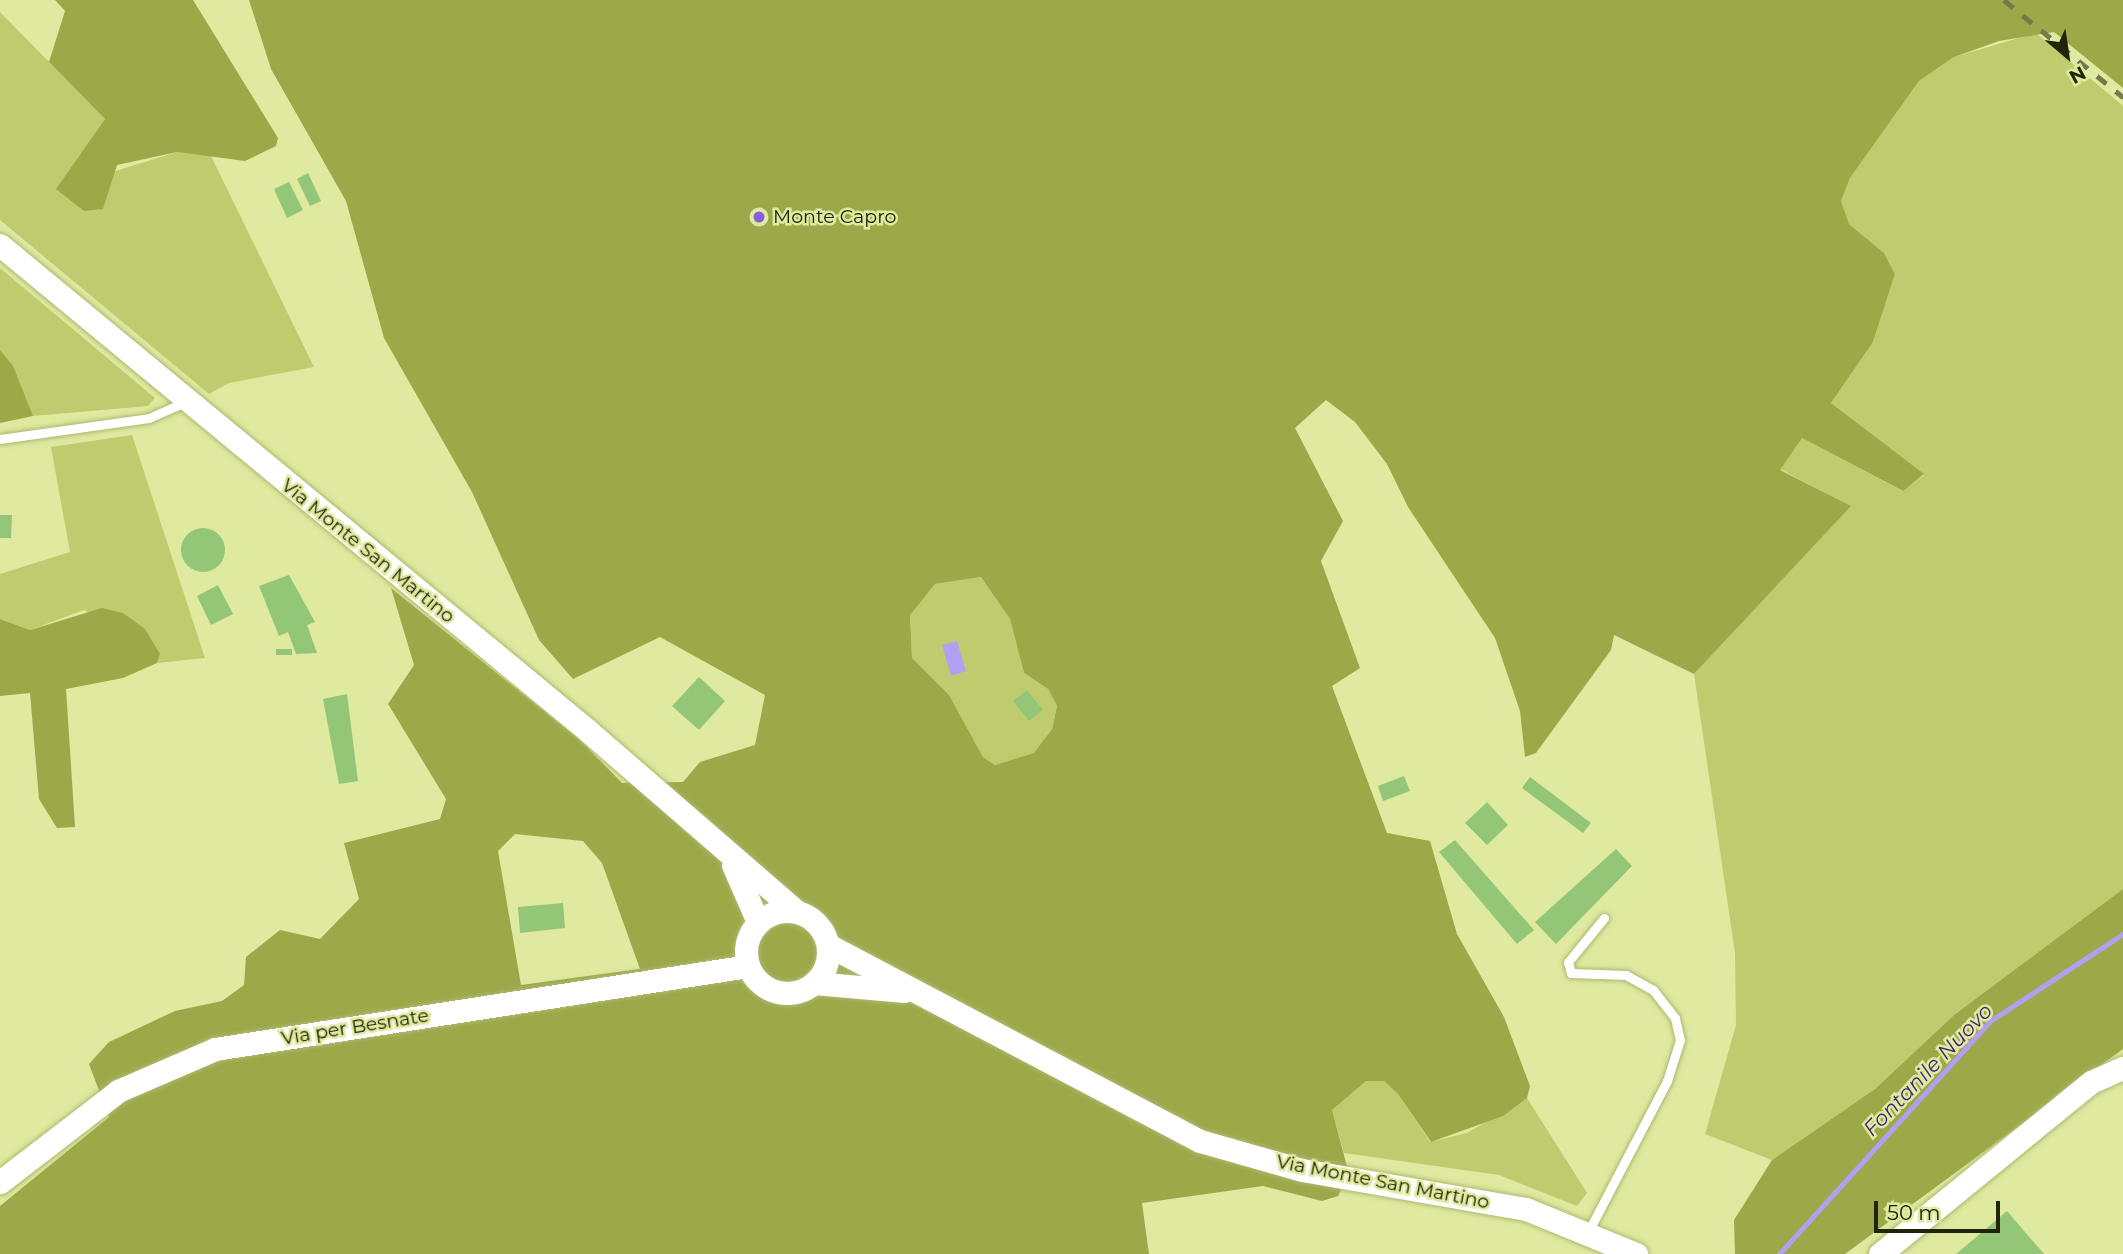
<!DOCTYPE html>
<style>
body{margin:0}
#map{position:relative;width:2123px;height:1254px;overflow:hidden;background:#dfe99f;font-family:Montserrat,sans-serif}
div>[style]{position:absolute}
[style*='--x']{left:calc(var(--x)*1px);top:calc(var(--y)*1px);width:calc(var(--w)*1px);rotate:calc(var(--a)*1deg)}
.green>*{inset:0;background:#c0cb70}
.forest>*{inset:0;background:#9da849}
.water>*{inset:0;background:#b39ff2}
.stream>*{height:5px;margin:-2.5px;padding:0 2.5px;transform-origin:2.5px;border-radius:2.5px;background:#b39ff2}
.building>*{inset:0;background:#94c677}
.round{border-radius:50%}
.roads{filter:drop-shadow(0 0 2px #aeb86f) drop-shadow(0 0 2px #aeb86f)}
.service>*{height:9px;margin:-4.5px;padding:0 4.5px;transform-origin:4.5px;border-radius:4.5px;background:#fff}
.tertiary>*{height:23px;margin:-11.5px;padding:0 11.5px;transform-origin:11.5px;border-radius:11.5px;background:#fff}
.tertiary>.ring{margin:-11.5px;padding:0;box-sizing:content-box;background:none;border:23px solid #fff;border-radius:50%}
.rail>*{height:5px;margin-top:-2.5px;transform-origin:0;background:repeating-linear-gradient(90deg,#747a49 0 12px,transparent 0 24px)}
.dots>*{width:19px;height:19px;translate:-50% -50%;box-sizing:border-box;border:4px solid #dfe99f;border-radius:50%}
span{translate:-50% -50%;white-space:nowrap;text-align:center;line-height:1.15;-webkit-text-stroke:5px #dfe99f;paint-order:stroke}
.poi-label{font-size:19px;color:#212406}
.left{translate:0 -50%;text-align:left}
.street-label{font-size:19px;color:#212406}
.water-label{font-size:21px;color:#431f7e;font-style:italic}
.north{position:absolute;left:2032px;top:21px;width:70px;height:70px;-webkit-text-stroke:5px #dfe99f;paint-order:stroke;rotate:151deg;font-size:19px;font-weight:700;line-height:28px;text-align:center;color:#212406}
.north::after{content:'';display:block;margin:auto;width:24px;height:32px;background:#212406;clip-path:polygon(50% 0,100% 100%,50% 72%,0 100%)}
.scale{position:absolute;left:1874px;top:1201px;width:126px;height:32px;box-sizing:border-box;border:4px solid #212406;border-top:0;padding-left:9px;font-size:21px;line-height:24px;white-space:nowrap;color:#212406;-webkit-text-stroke:5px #dfe99f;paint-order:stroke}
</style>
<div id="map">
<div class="green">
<i style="clip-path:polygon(0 12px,105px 119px,57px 189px,177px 152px,211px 156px,314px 367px,229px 383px,209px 394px,0 220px)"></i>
<i style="clip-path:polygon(2036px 33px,2123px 106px,2123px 889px,1954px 1015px,1875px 1089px,1772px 1160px,1705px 1134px,1736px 1025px,1735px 953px,1694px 674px,1850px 506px,1780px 469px,1802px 438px,1902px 491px,1924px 475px,1831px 403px,1873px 342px,1895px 274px,1884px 253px,1849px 224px,1841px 201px,1850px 178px,1919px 81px,1954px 57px)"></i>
<i style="clip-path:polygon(0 268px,155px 398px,148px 406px,33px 416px,0 350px)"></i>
<i style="clip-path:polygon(132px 435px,205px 658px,157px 663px,160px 654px,84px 610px,30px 630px,0 619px,0 574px,70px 552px,51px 447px)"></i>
<i style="clip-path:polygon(981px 577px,1010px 619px,1024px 673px,1048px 689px,1057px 706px,1052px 729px,1034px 754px,995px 765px,983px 757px,949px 695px,912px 659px,910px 614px,935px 584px)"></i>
<i style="clip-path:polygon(1366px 1081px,1384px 1081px,1398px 1094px,1430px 1142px,1467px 1133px,1527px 1098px,1587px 1193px,1577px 1206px,1499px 1175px,1344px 1153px,1332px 1110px)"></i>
</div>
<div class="forest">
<i style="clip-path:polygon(55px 0,193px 0,278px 138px,276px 146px,245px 161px,177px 152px,117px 165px,103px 209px,84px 211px,56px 189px,105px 119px,49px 62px,65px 11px)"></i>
<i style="clip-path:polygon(evenodd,249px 0,2123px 0,2123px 88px,2054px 32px,1999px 41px,1954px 57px,1919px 81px,1850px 178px,1841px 201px,1849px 224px,1884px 253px,1895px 274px,1873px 342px,1831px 403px,1924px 474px,1903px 491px,1802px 438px,1780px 470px,1851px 506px,1694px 674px,1614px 635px,1611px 650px,1536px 753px,1525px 757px,1520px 711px,1495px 638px,1408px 507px,1387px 464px,1355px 422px,1326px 400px,1295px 428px,1343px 521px,1321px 561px,1360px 668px,1332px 686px,1387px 833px,1430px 841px,1457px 934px,1504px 1017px,1530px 1086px,1527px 1098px,1503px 1116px,1431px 1142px,1398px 1094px,1384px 1081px,1366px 1081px,1332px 1110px,1349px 1174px,1338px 1196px,1322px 1201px,1263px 1186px,1142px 1203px,1149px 1254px,0 1254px,0 1206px,109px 1117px,89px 1064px,109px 1042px,175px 1011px,222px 1001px,244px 985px,246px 957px,280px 930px,320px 939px,359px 899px,344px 843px,440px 819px,446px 799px,388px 704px,414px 665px,391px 588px,580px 740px,622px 783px,683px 782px,700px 762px,755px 745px,765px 695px,660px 637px,573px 679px,539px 640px,472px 492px,384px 338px,346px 201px,271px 69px,249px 0,981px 577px,1010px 619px,1024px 673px,1048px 689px,1057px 706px,1052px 729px,1034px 753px,995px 765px,983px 757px,949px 695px,912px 658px,910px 615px,935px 584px,981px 577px,249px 0,515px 834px,583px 841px,602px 863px,640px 969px,521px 985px,498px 851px,515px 834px)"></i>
<i style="clip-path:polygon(0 350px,13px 366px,33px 416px,0 423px)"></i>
<i style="clip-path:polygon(102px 608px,123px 613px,145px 629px,160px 654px,157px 663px,123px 678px,66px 689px,75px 827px,57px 828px,39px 799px,30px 693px,0 696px,0 619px,30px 630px)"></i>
<i style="clip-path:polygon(2123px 889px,2123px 1049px,1845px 1254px,1735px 1254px,1734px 1220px,1772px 1160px,1875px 1089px,1954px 1015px)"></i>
</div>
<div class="water">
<i style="clip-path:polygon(957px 641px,966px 671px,951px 676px,942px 645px)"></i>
</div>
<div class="stream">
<i style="--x:1779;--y:1254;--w:314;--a:-47.8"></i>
<i style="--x:1990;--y:1021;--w:159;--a:-33.2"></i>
</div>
<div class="building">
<i style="clip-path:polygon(308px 173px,321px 201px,310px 206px,297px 179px)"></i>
<i style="clip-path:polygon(289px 182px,303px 210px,287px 218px,274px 189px)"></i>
<i style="clip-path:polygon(0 515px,12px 515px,11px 538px,0 538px)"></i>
<i class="round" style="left:181px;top:528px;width:44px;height:44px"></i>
<i style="clip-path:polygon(289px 575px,315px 622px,307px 625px,317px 653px,296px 654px,288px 632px,279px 636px,259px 586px)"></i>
<i style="clip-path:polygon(218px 585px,233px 614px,211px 625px,197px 596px)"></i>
<i style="clip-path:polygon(276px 649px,292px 649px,292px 655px,276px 655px)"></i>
<i style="clip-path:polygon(699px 677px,725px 701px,699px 730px,672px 706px)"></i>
<i style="clip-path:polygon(1027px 690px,1043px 710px,1029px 721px,1013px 701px)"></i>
<i style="clip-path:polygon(347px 694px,358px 781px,339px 784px,323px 699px)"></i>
<i style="clip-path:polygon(1404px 776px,1410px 791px,1383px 801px,1378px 786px)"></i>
<i style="clip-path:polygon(1530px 777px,1591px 823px,1583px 833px,1522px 788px)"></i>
<i style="clip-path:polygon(1487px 802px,1508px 825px,1487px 845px,1465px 823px)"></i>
<i style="clip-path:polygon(1455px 840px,1534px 930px,1517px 944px,1439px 852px)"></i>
<i style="clip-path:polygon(1616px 849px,1632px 866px,1556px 944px,1535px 922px)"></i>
<i style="clip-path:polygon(563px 903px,565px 928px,520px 933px,518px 907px)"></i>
<i style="clip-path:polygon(2007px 1211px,2044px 1254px,1956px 1254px)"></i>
</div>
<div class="roads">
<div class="service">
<i style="--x:0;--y:439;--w:150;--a:-8"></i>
<i style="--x:149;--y:418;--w:39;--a:-24"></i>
<i style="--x:1587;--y:1234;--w:173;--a:-62.4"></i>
<i style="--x:1667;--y:1081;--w:43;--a:-72.4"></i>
<i style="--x:1680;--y:1040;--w:23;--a:-103"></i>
<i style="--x:1675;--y:1018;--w:36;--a:-128"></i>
<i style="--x:1653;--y:990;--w:31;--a:-151"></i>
<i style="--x:1626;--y:975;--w:55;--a:-177.9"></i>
<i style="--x:1571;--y:973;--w:11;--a:-105"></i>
<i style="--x:1568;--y:962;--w:57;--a:-50.7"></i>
</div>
<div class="tertiary">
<i style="--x:0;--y:245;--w:761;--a:39.56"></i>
<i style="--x:587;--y:730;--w:276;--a:40.9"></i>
<i style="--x:733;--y:865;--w:62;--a:66.3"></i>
<i class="ring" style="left:746px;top:911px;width:59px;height:59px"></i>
<i style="--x:828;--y:945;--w:420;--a:27.8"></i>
<i style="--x:1200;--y:1141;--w:106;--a:15.9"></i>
<i style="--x:1302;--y:1170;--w:227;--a:9.9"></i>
<i style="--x:1526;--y:1209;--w:119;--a:22.2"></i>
<i style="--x:814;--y:983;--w:91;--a:5"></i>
<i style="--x:0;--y:1182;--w:149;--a:-37.6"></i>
<i style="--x:118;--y:1091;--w:106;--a:-23.4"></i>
<i style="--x:215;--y:1049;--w:539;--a:-8.85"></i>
<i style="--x:1880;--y:1254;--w:272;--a:-39.2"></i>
<i style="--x:2091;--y:1082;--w:35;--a:-24"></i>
</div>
</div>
<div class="rail">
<i style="--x:2004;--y:0;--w:154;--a:39.2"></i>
</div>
<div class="dots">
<i style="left:759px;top:217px;background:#865fda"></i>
</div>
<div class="poi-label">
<span class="left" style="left:773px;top:217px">Monte Capro</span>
</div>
<div class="street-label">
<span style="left:368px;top:551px;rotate:39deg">Via Monte San Martino</span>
<span style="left:355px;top:1027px;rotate:-9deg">Via per Besnate</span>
<span style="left:1383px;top:1182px;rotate:11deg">Via Monte San Martino</span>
</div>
<div class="water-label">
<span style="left:1928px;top:1070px;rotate:-46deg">Fontanile Nuovo</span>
</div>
<div class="north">N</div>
<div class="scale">50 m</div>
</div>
